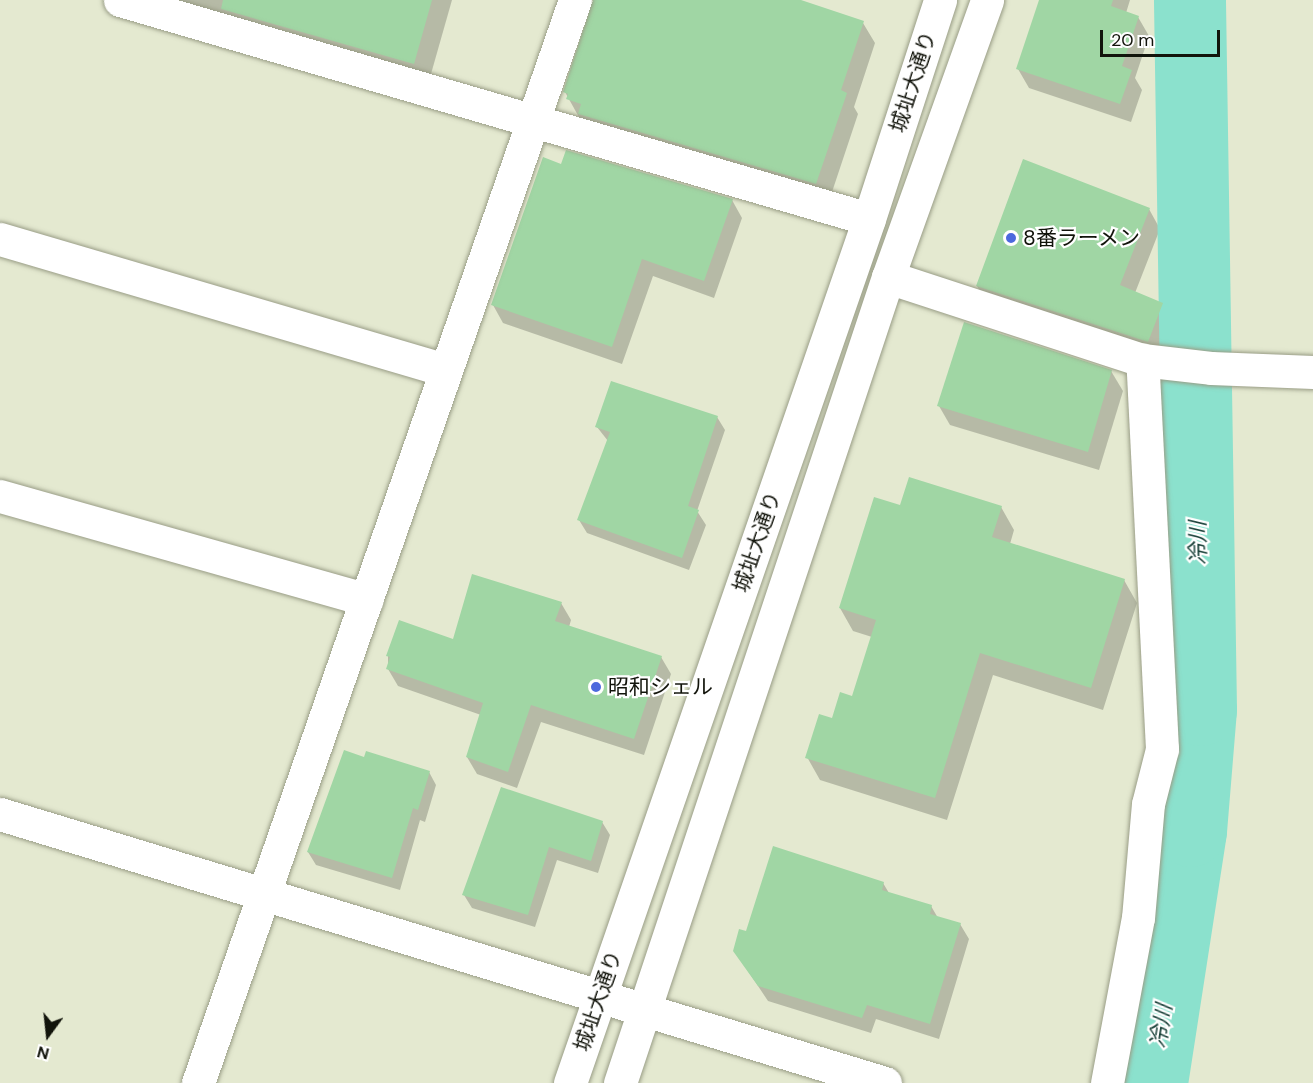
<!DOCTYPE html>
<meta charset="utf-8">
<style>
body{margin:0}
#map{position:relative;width:1313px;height:1083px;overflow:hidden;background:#e4e9d0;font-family:"DM Sans","Noto Sans JP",sans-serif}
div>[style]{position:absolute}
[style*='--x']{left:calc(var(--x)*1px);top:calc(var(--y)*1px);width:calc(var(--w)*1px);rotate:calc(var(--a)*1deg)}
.shadow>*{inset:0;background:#0003}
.river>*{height:72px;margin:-36px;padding:0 36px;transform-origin:36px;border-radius:36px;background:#8be1cd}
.building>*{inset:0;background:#a0d6a4}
.roads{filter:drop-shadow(0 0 2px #999d86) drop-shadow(0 0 2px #999d86)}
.street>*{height:33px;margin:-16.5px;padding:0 16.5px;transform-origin:16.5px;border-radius:16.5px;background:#fff}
.secondary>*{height:33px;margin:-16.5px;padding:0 16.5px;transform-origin:16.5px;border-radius:16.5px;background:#fff}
.highway>*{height:33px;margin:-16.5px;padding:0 16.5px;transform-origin:16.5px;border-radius:16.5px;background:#fff}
.dots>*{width:16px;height:16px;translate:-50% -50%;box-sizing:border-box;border:3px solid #fff;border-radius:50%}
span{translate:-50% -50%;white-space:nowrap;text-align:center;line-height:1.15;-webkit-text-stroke:4.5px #fff;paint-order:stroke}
.street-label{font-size:21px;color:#12140b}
.poi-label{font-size:21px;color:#12140b}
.left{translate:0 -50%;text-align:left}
.water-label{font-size:22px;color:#1b433b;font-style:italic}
.north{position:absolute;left:18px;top:1005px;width:60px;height:60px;-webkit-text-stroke:4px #fff;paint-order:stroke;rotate:195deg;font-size:16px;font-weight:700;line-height:24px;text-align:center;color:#12140b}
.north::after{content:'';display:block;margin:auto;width:21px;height:27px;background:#12140b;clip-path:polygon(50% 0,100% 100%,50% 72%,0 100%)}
.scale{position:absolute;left:1100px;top:30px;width:120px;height:27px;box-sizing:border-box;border:3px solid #12140b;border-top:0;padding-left:8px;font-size:18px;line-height:21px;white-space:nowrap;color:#12140b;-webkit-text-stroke:4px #fff;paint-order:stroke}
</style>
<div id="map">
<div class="shadow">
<i style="clip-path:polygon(120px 0,452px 0,427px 88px)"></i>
<i style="clip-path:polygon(595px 0,796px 0,863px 23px,875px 43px,854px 107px,858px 114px,828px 204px,580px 119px,565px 92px)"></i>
<i style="clip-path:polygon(1041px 0,1130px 0,1126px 13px,1138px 17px,1149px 36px,1135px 78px,1142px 90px,1131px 122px,1029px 88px,1018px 69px)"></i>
<i style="clip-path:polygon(732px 200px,742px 218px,714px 298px,653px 276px,622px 364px,503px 323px,493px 305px)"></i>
<i style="clip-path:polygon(1149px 209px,1160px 229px,1135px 293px,1162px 304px,1174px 323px,1159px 360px,988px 305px,977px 286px)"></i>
<i style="clip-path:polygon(1111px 371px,1123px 391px,1099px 470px,950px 425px,939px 406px)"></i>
<i style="clip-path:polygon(717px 417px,725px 430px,697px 511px,706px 525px,689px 570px,587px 533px,579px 520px,608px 441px,597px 427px)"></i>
<i style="clip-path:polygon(901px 507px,1001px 507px,1014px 530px,1010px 544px,1124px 580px,1137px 603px,1103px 710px,993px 675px,947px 820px,820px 780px,807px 757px,853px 697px,872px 637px,853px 631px,840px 608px)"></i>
<i style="clip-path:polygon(561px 603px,571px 620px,569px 627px,661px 657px,671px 674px,644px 755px,541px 722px,517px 788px,477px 774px,467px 757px,481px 715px,398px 686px,388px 669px,388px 655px,453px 641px)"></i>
<i style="clip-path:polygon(429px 772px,436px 785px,425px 822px,420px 820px,400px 890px,316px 865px,308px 852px)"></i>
<i style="clip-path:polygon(502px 789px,602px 822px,610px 835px,598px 873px,557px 860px,535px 927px,472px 908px,464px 895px)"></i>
<i style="clip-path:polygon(883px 883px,889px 893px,931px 906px,938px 918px,960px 924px,969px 939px,939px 1039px,876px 1019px,871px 1033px,768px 1001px,734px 950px,747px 933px)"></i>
</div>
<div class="river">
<i style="--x:1152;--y:1083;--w:255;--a:-81.2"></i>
<i style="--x:1191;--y:831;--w:121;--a:-85.3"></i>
<i style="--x:1201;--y:710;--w:710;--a:-90.89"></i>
</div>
<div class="building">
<i style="clip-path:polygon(223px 0,432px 0,414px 64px,221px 9px)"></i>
<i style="clip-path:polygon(593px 0,801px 0,864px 21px,841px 90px,847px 93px,816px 184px,578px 114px,581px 104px,566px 99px,568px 94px,563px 92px)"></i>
<i style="clip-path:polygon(1039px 0,1113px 0,1111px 6px,1139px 16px,1122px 66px,1132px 70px,1120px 104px,1016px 69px)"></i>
<i style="clip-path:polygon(566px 150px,733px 199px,704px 281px,642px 259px,612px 347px,491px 305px,543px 157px,561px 164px)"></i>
<i style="clip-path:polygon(1023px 159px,1150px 208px,1120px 285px,1163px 303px,1148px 342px,976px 286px)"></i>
<i style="clip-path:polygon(964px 322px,1112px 370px,1088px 452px,937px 406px)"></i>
<i style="clip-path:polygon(611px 381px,718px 416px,688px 506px,699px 510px,682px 558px,577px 520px,610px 432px,595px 427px)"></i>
<i style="clip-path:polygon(909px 477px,1002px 506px,992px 537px,1125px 579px,1091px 688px,980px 653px,935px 798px,805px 758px,819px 714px,832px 718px,840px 692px,852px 696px,876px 620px,839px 608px,874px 497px,900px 505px)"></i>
<i style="clip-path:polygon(472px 574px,562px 602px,555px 621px,662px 656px,634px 739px,531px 705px,508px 772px,466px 757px,483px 703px,386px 669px,390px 657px,386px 656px,399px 620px,453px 639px)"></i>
<i style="clip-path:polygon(344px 750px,364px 757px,366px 751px,430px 771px,418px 810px,413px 808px,392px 878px,307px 852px)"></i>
<i style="clip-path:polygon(501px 787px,603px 821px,591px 861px,549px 847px,528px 915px,462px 895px)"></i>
<i style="clip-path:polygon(773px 846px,884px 882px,882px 890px,932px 905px,930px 914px,961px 923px,930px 1024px,867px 1005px,862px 1018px,758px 986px,733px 951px,739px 929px,746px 931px)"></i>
</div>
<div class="roads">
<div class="street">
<i style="--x:120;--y:0;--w:780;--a:16.3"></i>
<i style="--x:0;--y:239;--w:464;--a:16.4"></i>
<i style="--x:888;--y:277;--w:267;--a:18.1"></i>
<i style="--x:1142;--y:360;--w:69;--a:6.6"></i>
<i style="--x:1211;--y:368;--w:102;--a:2.2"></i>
<i style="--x:0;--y:496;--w:381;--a:15.8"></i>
<i style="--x:198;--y:1083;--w:1147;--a:-70.81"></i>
<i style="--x:1107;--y:1083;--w:168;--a:-79.4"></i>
<i style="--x:1138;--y:918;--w:114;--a:-85"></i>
<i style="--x:1148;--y:804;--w:57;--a:-75.7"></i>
<i style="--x:1162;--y:749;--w:390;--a:-92.9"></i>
</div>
<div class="secondary">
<i style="--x:0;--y:814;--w:925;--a:16.91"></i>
</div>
<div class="highway">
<i style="--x:570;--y:1083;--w:914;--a:-70.91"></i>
<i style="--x:869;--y:219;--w:230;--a:-72"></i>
<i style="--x:620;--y:1083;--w:849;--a:-71.61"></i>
<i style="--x:888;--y:277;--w:294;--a:-70.3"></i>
</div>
</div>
<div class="dots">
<i style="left:1011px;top:238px;background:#4c69dd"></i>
<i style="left:596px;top:687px;background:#4c69dd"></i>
</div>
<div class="street-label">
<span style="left:913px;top:82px;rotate:-72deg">城址大通り</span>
<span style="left:757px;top:542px;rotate:-71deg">城址大通り</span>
<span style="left:598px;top:1001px;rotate:-71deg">城址大通り</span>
</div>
<div class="poi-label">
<span class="left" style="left:1023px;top:238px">8番ラーメン</span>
<span class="left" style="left:608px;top:687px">昭和シェル</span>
</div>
<div class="water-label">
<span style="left:1198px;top:543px;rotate:-91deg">冷川</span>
<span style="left:1161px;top:1026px;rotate:-81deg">冷川</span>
</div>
<div class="north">N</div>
<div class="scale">20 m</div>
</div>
